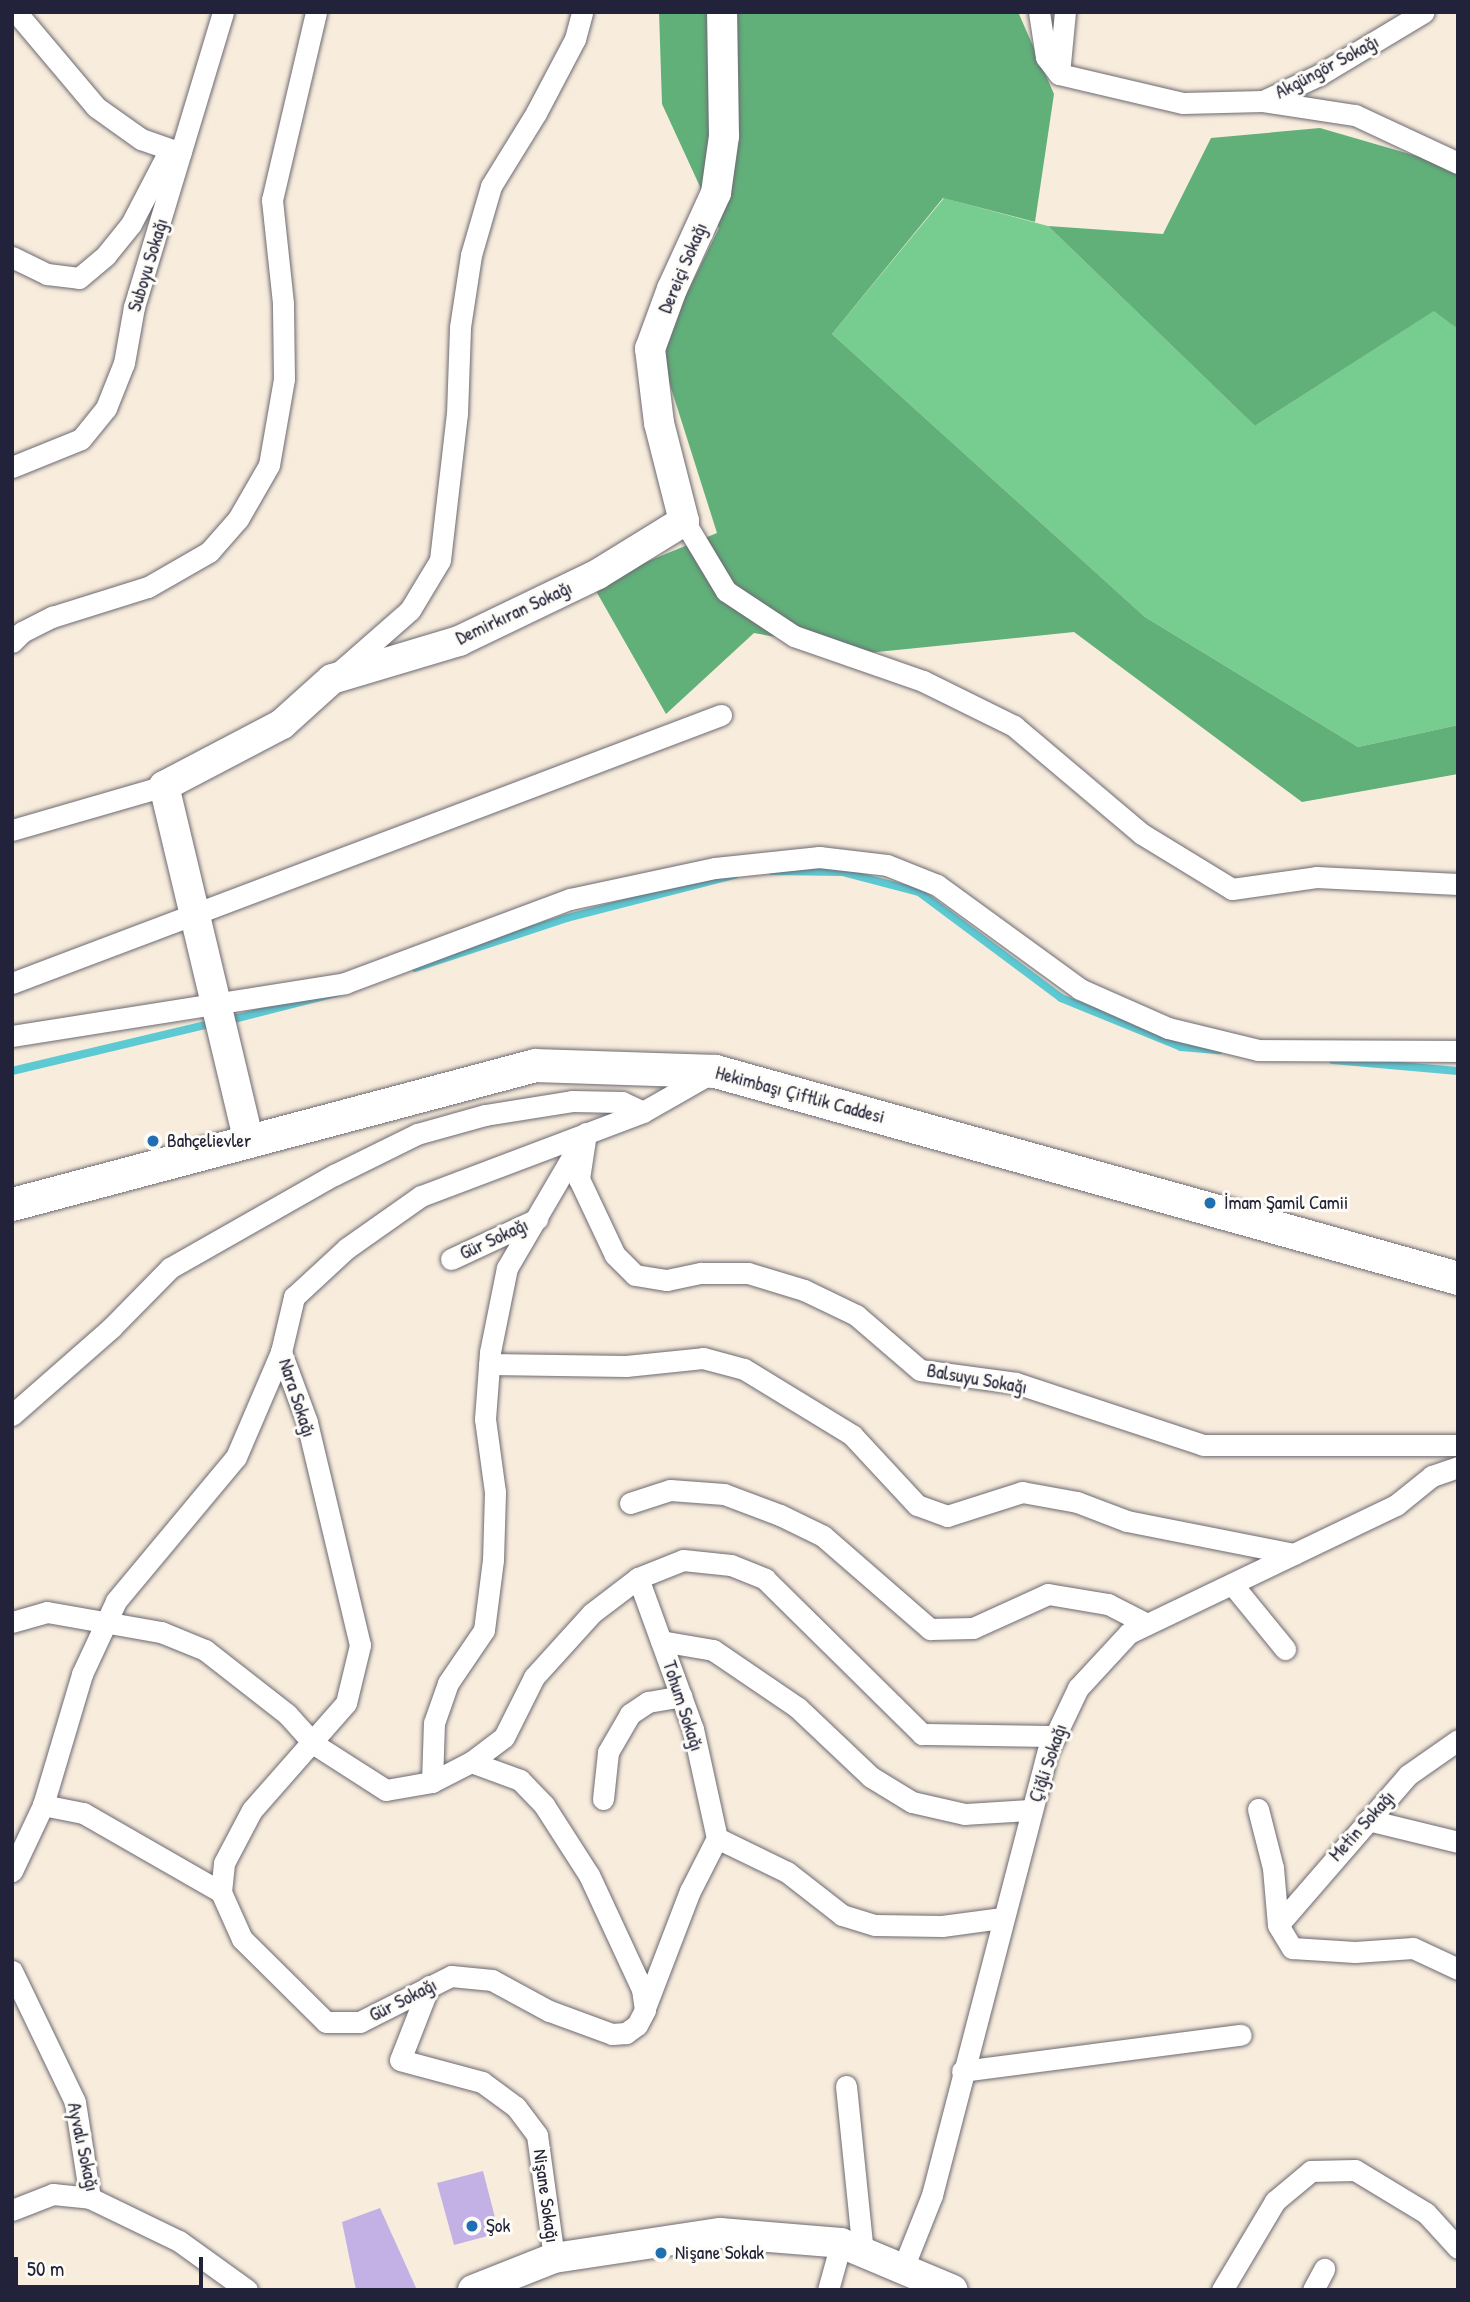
<!DOCTYPE html>
<meta charset="utf-8">
<style>
body{margin:0}
#map{position:relative;width:1470px;height:2302px;overflow:hidden;background:#f8eddc;font-family:"Patrick Hand",sans-serif}
div>[style]{position:absolute}
[style*='--x']{left:calc(var(--x)*1px);top:calc(var(--y)*1px);width:calc(var(--w)*1px);rotate:calc(var(--a)*1deg)}
.green>*{inset:0;background:#77cc8f}
.forest>*{inset:0;background:#61b07a}
.stream>*{height:8px;margin:-4px;padding:0 4px;transform-origin:4px;border-radius:4px;background:#5cc9d3}
.building>*{inset:0;background:#c3b1e6}
.roads{filter:drop-shadow(0 0 2px #6d6973) drop-shadow(0 0 2px #6d6973)}
.street>*{height:21px;margin:-10.5px;padding:0 10.5px;transform-origin:10.5px;border-radius:10.5px;background:#fff}
.secondary>*{height:30px;margin:-15px;padding:0 15px;transform-origin:15px;border-radius:15px;background:#fff}
.primary>*{height:33px;margin:-16.5px;padding:0 16.5px;transform-origin:16.5px;border-radius:16.5px;background:#fff}
.dots>*{width:19px;height:19px;translate:-50% -50%;box-sizing:border-box;border:4px solid #fdfcf7;border-radius:50%}
span{translate:-50% -50%;white-space:nowrap;text-align:center;line-height:1.15;-webkit-text-stroke:6px #fdfcf7;paint-order:stroke}
.street-label{font-size:19px;color:#22223b}
.poi-label{font-size:19px;color:#22223b}
.left{translate:0 -50%;text-align:left}
.frame{position:absolute;inset:0;border:14px solid #22223b;pointer-events:none}
.scale{position:absolute;left:14px;top:2257px;width:189px;height:32px;box-sizing:border-box;border:4px solid #22223b;border-top:0;padding-left:9px;font-size:21px;line-height:24px;white-space:nowrap;color:#22223b;-webkit-text-stroke:5px #fdfcf7;paint-order:stroke}
</style>
<div id="map">
<div class="green">
<i style="clip-path:polygon(944px 198px,1048px 226px,1255px 426px,1435px 310px,1458px 329px,1458px 725px,1358px 747px,1145px 617px,832px 334px)"></i>
</div>
<div class="forest">
<i style="clip-path:polygon(659px 12px,1019px 14px,1054px 94px,1035px 222px,943px 198px,832px 334px,1145px 617px,1358px 747px,1458px 725px,1458px 774px,1302px 802px,1074px 632px,867px 653px,754px 633px,666px 714px,592px 584px,717px 533px,659px 350px,719px 228px,662px 104px)"></i>
<i style="clip-path:polygon(1320px 128px,1458px 168px,1458px 329px,1434px 311px,1255px 426px,1048px 226px,1163px 234px,1211px 138px)"></i>
</div>
<div class="stream">
<i style="--x:772;--y:871;--w:70;--a:0.8"></i>
<i style="--x:842;--y:872;--w:80;--a:14.6"></i>
<i style="--x:919;--y:892;--w:177;--a:36.7"></i>
<i style="--x:1061;--y:998;--w:130;--a:22.2"></i>
<i style="--x:1181;--y:1047;--w:38;--a:5"></i>
<i style="--x:415;--y:968;--w:160;--a:-18.2"></i>
<i style="--x:567;--y:918;--w:173;--a:-14.4"></i>
<i style="--x:226;--y:1021;--w:114;--a:-14.3"></i>
<i style="--x:1333;--y:1060;--w:125;--a:5"></i>
<i style="--x:12;--y:1071;--w:208;--a:-13.4"></i>
</div>
<div class="building">
<i style="clip-path:polygon(483px 2171px,499px 2233px,454px 2245px,437px 2183px)"></i>
<i style="clip-path:polygon(380px 2208px,417px 2290px,356px 2290px,342px 2222px)"></i>
</div>
<div class="roads">
<div class="street">
<i style="--x:16;--y:12;--w:124;--a:49.9"></i>
<i style="--x:96;--y:107;--w:55;--a:35.4"></i>
<i style="--x:141;--y:139;--w:42;--a:19.3"></i>
<i style="--x:1039;--y:12;--w:46;--a:81.2"></i>
<i style="--x:1046;--y:57;--w:21;--a:53"></i>
<i style="--x:1059;--y:74;--w:127;--a:13.2"></i>
<i style="--x:1183;--y:103;--w:80;--a:-1.4"></i>
<i style="--x:1263;--y:101;--w:62;--a:-24.9"></i>
<i style="--x:1319;--y:75;--w:122;--a:-31"></i>
<i style="--x:1059;--y:74;--w:62;--a:-84.5"></i>
<i style="--x:1263;--y:101;--w:93;--a:8.7"></i>
<i style="--x:1355;--y:115;--w:114;--a:25"></i>
<i style="--x:12;--y:257;--w:39;--a:26"></i>
<i style="--x:47;--y:274;--w:32;--a:7"></i>
<i style="--x:79;--y:278;--w:35;--a:-40"></i>
<i style="--x:106;--y:255;--w:40;--a:-51"></i>
<i style="--x:131;--y:224;--w:82;--a:-62.5"></i>
<i style="--x:12;--y:467;--w:74;--a:-22.1"></i>
<i style="--x:81;--y:439;--w:40;--a:-51"></i>
<i style="--x:106;--y:408;--w:48;--a:-68.2"></i>
<i style="--x:124;--y:363;--w:57;--a:-79.9"></i>
<i style="--x:134;--y:307;--w:308;--a:-73.2"></i>
<i style="--x:684;--y:521;--w:82;--a:59"></i>
<i style="--x:726;--y:591;--w:82;--a:33.5"></i>
<i style="--x:794;--y:636;--w:137;--a:19.2"></i>
<i style="--x:923;--y:681;--w:102;--a:26.3"></i>
<i style="--x:1014;--y:726;--w:167;--a:40.2"></i>
<i style="--x:1142;--y:834;--w:105;--a:31.4"></i>
<i style="--x:1232;--y:889;--w:85;--a:-8.1"></i>
<i style="--x:1316;--y:877;--w:142;--a:2.8"></i>
<i style="--x:12;--y:642;--w:14;--a:-45"></i>
<i style="--x:22;--y:632;--w:34;--a:-27"></i>
<i style="--x:52;--y:617;--w:101;--a:-17.4"></i>
<i style="--x:148;--y:587;--w:70;--a:-29.8"></i>
<i style="--x:209;--y:552;--w:44;--a:-48.7"></i>
<i style="--x:238;--y:519;--w:62;--a:-60.1"></i>
<i style="--x:269;--y:465;--w:87;--a:-80.1"></i>
<i style="--x:284;--y:379;--w:76;--a:-90.8"></i>
<i style="--x:283;--y:303;--w:104;--a:-96.1"></i>
<i style="--x:272;--y:200;--w:193;--a:-76.8"></i>
<i style="--x:336;--y:675;--w:98;--a:-41.3"></i>
<i style="--x:410;--y:610;--w:58;--a:-59"></i>
<i style="--x:440;--y:560;--w:147;--a:-83.4"></i>
<i style="--x:457;--y:414;--w:87;--a:-88"></i>
<i style="--x:460;--y:327;--w:73;--a:-81.3"></i>
<i style="--x:471;--y:255;--w:72;--a:-73.8"></i>
<i style="--x:491;--y:186;--w:86;--a:-58.3"></i>
<i style="--x:536;--y:113;--w:84;--a:-62.2"></i>
<i style="--x:575;--y:39;--w:28;--a:-75"></i>
<i style="--x:12;--y:830;--w:158;--a:-16.1"></i>
<i style="--x:12;--y:983;--w:758;--a:-20.71"></i>
<i style="--x:12;--y:1036;--w:337;--a:-9"></i>
<i style="--x:345;--y:983;--w:240;--a:-20.5"></i>
<i style="--x:570;--y:899;--w:148;--a:-12.1"></i>
<i style="--x:715;--y:868;--w:105;--a:-6"></i>
<i style="--x:819;--y:857;--w:68;--a:6.7"></i>
<i style="--x:887;--y:865;--w:54;--a:21.8"></i>
<i style="--x:937;--y:885;--w:177;--a:36"></i>
<i style="--x:1080;--y:989;--w:96;--a:23.9"></i>
<i style="--x:1168;--y:1028;--w:93;--a:13.7"></i>
<i style="--x:1258;--y:1050;--w:200;--a:0.3"></i>
<i style="--x:586;--y:1133;--w:47;--a:98.7"></i>
<i style="--x:579;--y:1179;--w:84;--a:64.7"></i>
<i style="--x:615;--y:1255;--w:28;--a:45"></i>
<i style="--x:635;--y:1275;--w:32;--a:9"></i>
<i style="--x:667;--y:1280;--w:35;--a:-12"></i>
<i style="--x:701;--y:1273;--w:47;--a:0"></i>
<i style="--x:748;--y:1273;--w:59;--a:16.9"></i>
<i style="--x:804;--y:1290;--w:58;--a:25.7"></i>
<i style="--x:856;--y:1315;--w:84;--a:40.7"></i>
<i style="--x:920;--y:1370;--w:97;--a:7.7"></i>
<i style="--x:1016;--y:1383;--w:197;--a:18.3"></i>
<i style="--x:1203;--y:1445;--w:255;--a:0"></i>
<i style="--x:451;--y:1259;--w:95;--a:-24.9"></i>
<i style="--x:489;--y:1364;--w:137;--a:0.8"></i>
<i style="--x:626;--y:1366;--w:77;--a:-5.9"></i>
<i style="--x:703;--y:1358;--w:42;--a:15"></i>
<i style="--x:744;--y:1369;--w:127;--a:31.4"></i>
<i style="--x:852;--y:1435;--w:96;--a:47.1"></i>
<i style="--x:917;--y:1505;--w:32;--a:20"></i>
<i style="--x:947;--y:1516;--w:79;--a:-17.7"></i>
<i style="--x:1022;--y:1492;--w:56;--a:10.3"></i>
<i style="--x:1077;--y:1502;--w:53;--a:20.8"></i>
<i style="--x:1127;--y:1521;--w:170;--a:11.2"></i>
<i style="--x:12;--y:1415;--w:133;--a:-41.3"></i>
<i style="--x:112;--y:1327;--w:83;--a:-45.5"></i>
<i style="--x:170;--y:1268;--w:189;--a:-29.6"></i>
<i style="--x:334;--y:1175;--w:93;--a:-26.3"></i>
<i style="--x:417;--y:1134;--w:71;--a:-15.6"></i>
<i style="--x:485;--y:1115;--w:88;--a:-9.1"></i>
<i style="--x:572;--y:1101;--w:50;--a:1.1"></i>
<i style="--x:622;--y:1102;--w:23;--a:25"></i>
<i style="--x:630;--y:1503;--w:42;--a:-18"></i>
<i style="--x:670;--y:1490;--w:54;--a:4.2"></i>
<i style="--x:724;--y:1494;--w:60;--a:20.6"></i>
<i style="--x:780;--y:1515;--w:48;--a:26"></i>
<i style="--x:823;--y:1536;--w:142;--a:41"></i>
<i style="--x:930;--y:1629;--w:43;--a:-1.3"></i>
<i style="--x:973;--y:1628;--w:82;--a:-24.4"></i>
<i style="--x:1048;--y:1594;--w:61;--a:9.5"></i>
<i style="--x:1108;--y:1604;--w:44;--a:27.1"></i>
<i style="--x:638;--y:1578;--w:161;--a:70"></i>
<i style="--x:693;--y:1729;--w:112;--a:77.6"></i>
<i style="--x:1232;--y:1584;--w:84;--a:50.8"></i>
<i style="--x:12;--y:1622;--w:36;--a:-16"></i>
<i style="--x:47;--y:1612;--w:116;--a:10"></i>
<i style="--x:161;--y:1632;--w:48;--a:22.2"></i>
<i style="--x:205;--y:1650;--w:104;--a:38"></i>
<i style="--x:287;--y:1714;--w:40;--a:48"></i>
<i style="--x:314;--y:1744;--w:85;--a:32.6"></i>
<i style="--x:386;--y:1790;--w:47;--a:-9.9"></i>
<i style="--x:432;--y:1782;--w:44;--a:-27.1"></i>
<i style="--x:471;--y:1762;--w:52;--a:20.2"></i>
<i style="--x:520;--y:1780;--w:35;--a:46"></i>
<i style="--x:544;--y:1805;--w:83;--a:57.3"></i>
<i style="--x:589;--y:1875;--w:126;--a:65.1"></i>
<i style="--x:642;--y:1989;--w:21;--a:82"></i>
<i style="--x:645;--y:2010;--w:17;--a:118"></i>
<i style="--x:637;--y:2025;--w:14;--a:144"></i>
<i style="--x:626;--y:2033;--w:14;--a:176"></i>
<i style="--x:612;--y:2034;--w:67;--a:-159.9"></i>
<i style="--x:549;--y:2011;--w:65;--a:-151.5"></i>
<i style="--x:492;--y:1980;--w:41;--a:-174.4"></i>
<i style="--x:451;--y:1976;--w:102;--a:153.2"></i>
<i style="--x:360;--y:2022;--w:34;--a:180"></i>
<i style="--x:326;--y:2022;--w:118;--a:-135.3"></i>
<i style="--x:242;--y:1939;--w:51;--a:-114.1"></i>
<i style="--x:221;--y:1892;--w:159;--a:-150.2"></i>
<i style="--x:83;--y:1813;--w:41;--a:-168.7"></i>
<i style="--x:661;--y:1641;--w:53;--a:9.8"></i>
<i style="--x:713;--y:1650;--w:102;--a:34.2"></i>
<i style="--x:797;--y:1707;--w:102;--a:43.4"></i>
<i style="--x:871;--y:1777;--w:48;--a:31.4"></i>
<i style="--x:912;--y:1802;--w:54;--a:12.8"></i>
<i style="--x:965;--y:1814;--w:66;--a:-3.5"></i>
<i style="--x:1458;--y:1740;--w:61;--a:145"></i>
<i style="--x:1408;--y:1775;--w:198;--a:130.9"></i>
<i style="--x:1278;--y:1925;--w:27;--a:59"></i>
<i style="--x:1292;--y:1948;--w:63;--a:3.6"></i>
<i style="--x:1355;--y:1952;--w:58;--a:-3.9"></i>
<i style="--x:1413;--y:1948;--w:50;--a:25"></i>
<i style="--x:471;--y:1762;--w:41;--a:-37.1"></i>
<i style="--x:504;--y:1737;--w:67;--a:-63.4"></i>
<i style="--x:534;--y:1677;--w:86;--a:-47.8"></i>
<i style="--x:592;--y:1613;--w:58;--a:-37.3"></i>
<i style="--x:638;--y:1578;--w:48;--a:-21.8"></i>
<i style="--x:683;--y:1560;--w:48;--a:5.9"></i>
<i style="--x:731;--y:1565;--w:37;--a:22"></i>
<i style="--x:765;--y:1579;--w:221;--a:44.6"></i>
<i style="--x:922;--y:1734;--w:133;--a:0.9"></i>
<i style="--x:432;--y:1782;--w:59;--a:-88.1"></i>
<i style="--x:434;--y:1723;--w:42;--a:-70.7"></i>
<i style="--x:448;--y:1683;--w:64;--a:-55.8"></i>
<i style="--x:484;--y:1630;--w:71;--a:-82.7"></i>
<i style="--x:493;--y:1560;--w:68;--a:-88.3"></i>
<i style="--x:495;--y:1492;--w:74;--a:-97.8"></i>
<i style="--x:485;--y:1419;--w:67;--a:-85.7"></i>
<i style="--x:490;--y:1352;--w:86;--a:-78.6"></i>
<i style="--x:507;--y:1268;--w:143;--a:-59.7"></i>
<i style="--x:603;--y:1799;--w:47;--a:-83.9"></i>
<i style="--x:608;--y:1752;--w:44;--a:-59.9"></i>
<i style="--x:630;--y:1714;--w:22;--a:-34"></i>
<i style="--x:648;--y:1702;--w:34;--a:-10"></i>
<i style="--x:1258;--y:1809;--w:61;--a:75.7"></i>
<i style="--x:1273;--y:1868;--w:57;--a:85"></i>
<i style="--x:1368;--y:1820;--w:93;--a:13.7"></i>
<i style="--x:12;--y:1871;--w:73;--a:-64.8"></i>
<i style="--x:43;--y:1805;--w:137;--a:-73.4"></i>
<i style="--x:82;--y:1674;--w:81;--a:-65"></i>
<i style="--x:116;--y:1601;--w:187;--a:-50.2"></i>
<i style="--x:236;--y:1457;--w:114;--a:-66.8"></i>
<i style="--x:221;--y:1892;--w:29;--a:-84"></i>
<i style="--x:224;--y:1863;--w:60;--a:-62.2"></i>
<i style="--x:252;--y:1810;--w:142;--a:-48.7"></i>
<i style="--x:346;--y:1703;--w:60;--a:-76.4"></i>
<i style="--x:360;--y:1645;--w:229;--a:-103.4"></i>
<i style="--x:307;--y:1422;--w:75;--a:-110.4"></i>
<i style="--x:281;--y:1352;--w:57;--a:-76.7"></i>
<i style="--x:294;--y:1297;--w:72;--a:-42.8"></i>
<i style="--x:347;--y:1248;--w:90;--a:-35.1"></i>
<i style="--x:421;--y:1196;--w:237;--a:-20.7"></i>
<i style="--x:643;--y:1112;--w:78;--a:-29.8"></i>
<i style="--x:12;--y:1971;--w:145;--a:64.3"></i>
<i style="--x:75;--y:2102;--w:97;--a:81.1"></i>
<i style="--x:429;--y:1986;--w:79;--a:111.4"></i>
<i style="--x:400;--y:2060;--w:85;--a:15"></i>
<i style="--x:482;--y:2082;--w:42;--a:36.3"></i>
<i style="--x:516;--y:2107;--w:35;--a:53"></i>
<i style="--x:537;--y:2135;--w:124;--a:82.1"></i>
<i style="--x:645;--y:2008;--w:125;--a:-69"></i>
<i style="--x:690;--y:1891;--w:59;--a:-63"></i>
<i style="--x:717;--y:1838;--w:78;--a:25.9"></i>
<i style="--x:787;--y:1872;--w:70;--a:38"></i>
<i style="--x:842;--y:1915;--w:34;--a:17"></i>
<i style="--x:875;--y:1925;--w:67;--a:0.9"></i>
<i style="--x:942;--y:1926;--w:61;--a:-7.6"></i>
<i style="--x:962;--y:2071;--w:281;--a:-7.4"></i>
<i style="--x:846;--y:2086;--w:167;--a:84.2"></i>
<i style="--x:12;--y:2210;--w:44;--a:-21.3"></i>
<i style="--x:53;--y:2194;--w:37;--a:6"></i>
<i style="--x:90;--y:2198;--w:99;--a:25.8"></i>
<i style="--x:179;--y:2241;--w:84;--a:35.8"></i>
<i style="--x:903;--y:2268;--w:79;--a:-68.3"></i>
<i style="--x:932;--y:2195;--w:459;--a:-75.4"></i>
<i style="--x:1048;--y:1751;--w:70;--a:-64.5"></i>
<i style="--x:1078;--y:1688;--w:75;--a:-47.2"></i>
<i style="--x:1129;--y:1633;--w:296;--a:-25.6"></i>
<i style="--x:1396;--y:1505;--w:46;--a:-38.9"></i>
<i style="--x:1432;--y:1476;--w:28;--a:-19"></i>
<i style="--x:828;--y:2290;--w:49;--a:-74.5"></i>
<i style="--x:1222;--y:2290;--w:104;--a:-59.2"></i>
<i style="--x:1275;--y:2201;--w:47;--a:-39.8"></i>
<i style="--x:1311;--y:2171;--w:44;--a:-1.3"></i>
<i style="--x:1355;--y:2170;--w:83;--a:31.2"></i>
<i style="--x:1426;--y:2213;--w:47;--a:47.6"></i>
<i style="--x:1313;--y:2290;--w:24;--a:-62"></i>
</div>
<div class="secondary">
<i style="--x:248;--y:1138;--w:362;--a:-103.4"></i>
<i style="--x:164;--y:786;--w:133;--a:-27.7"></i>
<i style="--x:282;--y:724;--w:67;--a:-42"></i>
<i style="--x:332;--y:679;--w:133;--a:-16.7"></i>
<i style="--x:459;--y:641;--w:154;--a:-25.7"></i>
<i style="--x:598;--y:574;--w:101;--a:-31.6"></i>
<i style="--x:684;--y:521;--w:101;--a:-104.3"></i>
<i style="--x:659;--y:423;--w:75;--a:-96.9"></i>
<i style="--x:650;--y:349;--w:64;--a:-69.9"></i>
<i style="--x:672;--y:289;--w:106;--a:-65.4"></i>
<i style="--x:716;--y:193;--w:58;--a:-82"></i>
<i style="--x:724;--y:136;--w:124;--a:-90.9"></i>
<i style="--x:473;--y:2290;--w:87;--a:-21.6"></i>
<i style="--x:554;--y:2258;--w:168;--a:-8.6"></i>
<i style="--x:720;--y:2233;--w:121;--a:4.7"></i>
<i style="--x:841;--y:2243;--w:121;--a:22.8"></i>
</div>
<div class="primary">
<i style="--x:12;--y:1204;--w:541;--a:-14.88"></i>
<i style="--x:535;--y:1065;--w:180;--a:1.9"></i>
<i style="--x:715;--y:1071;--w:771;--a:15.57"></i>
</div>
</div>
<div class="dots">
<i style="left:153px;top:1141px;background:#1f6fb2"></i>
<i style="left:1210px;top:1203px;background:#1f6fb2"></i>
<i style="left:472px;top:2226px;background:#1f6fb2"></i>
<i style="left:661px;top:2253px;background:#1f6fb2"></i>
</div>
<div class="street-label">
<span style="left:1327px;top:67px;rotate:-28deg">Akgüngör Sokağı</span>
<span style="left:148px;top:265px;rotate:-73deg">Suboyu Sokağı</span>
<span style="left:683px;top:268px;rotate:-67deg">Dereiçi Sokağı</span>
<span style="left:514px;top:613px;rotate:-25deg">Demirkıran Sokağı</span>
<span style="left:800px;top:1095px;rotate:15deg">Hekimbaşı Çiftlik Caddesi</span>
<span style="left:494px;top:1239px;rotate:-25deg">Gür Sokağı</span>
<span style="left:977px;top:1379px;rotate:10deg">Balsuyu Sokağı</span>
<span style="left:297px;top:1398px;rotate:72deg">Nara Sokağı</span>
<span style="left:683px;top:1706px;rotate:72deg">Tohum Sokağı</span>
<span style="left:1048px;top:1763px;rotate:-71deg">Çiğli Sokağı</span>
<span style="left:1362px;top:1826px;rotate:-48deg">Metin Sokağı</span>
<span style="left:403px;top:2000px;rotate:-27deg">Gür Sokağı</span>
<span style="left:83px;top:2147px;rotate:78deg">Ayvalı Sokağı</span>
<span style="left:546px;top:2196px;rotate:82deg">Nişane Sokağı</span>
</div>
<div class="poi-label">
<span class="left" style="left:167px;top:1141px">Bahçelievler</span>
<span class="left" style="left:1224px;top:1203px">İmam Şamil Camii</span>
<span class="left" style="left:486px;top:2226px">Şok</span>
<span class="left" style="left:675px;top:2253px">Nişane Sokak</span>
</div>
<div class="frame"></div>
<div class="scale">50 m</div>
</div>
